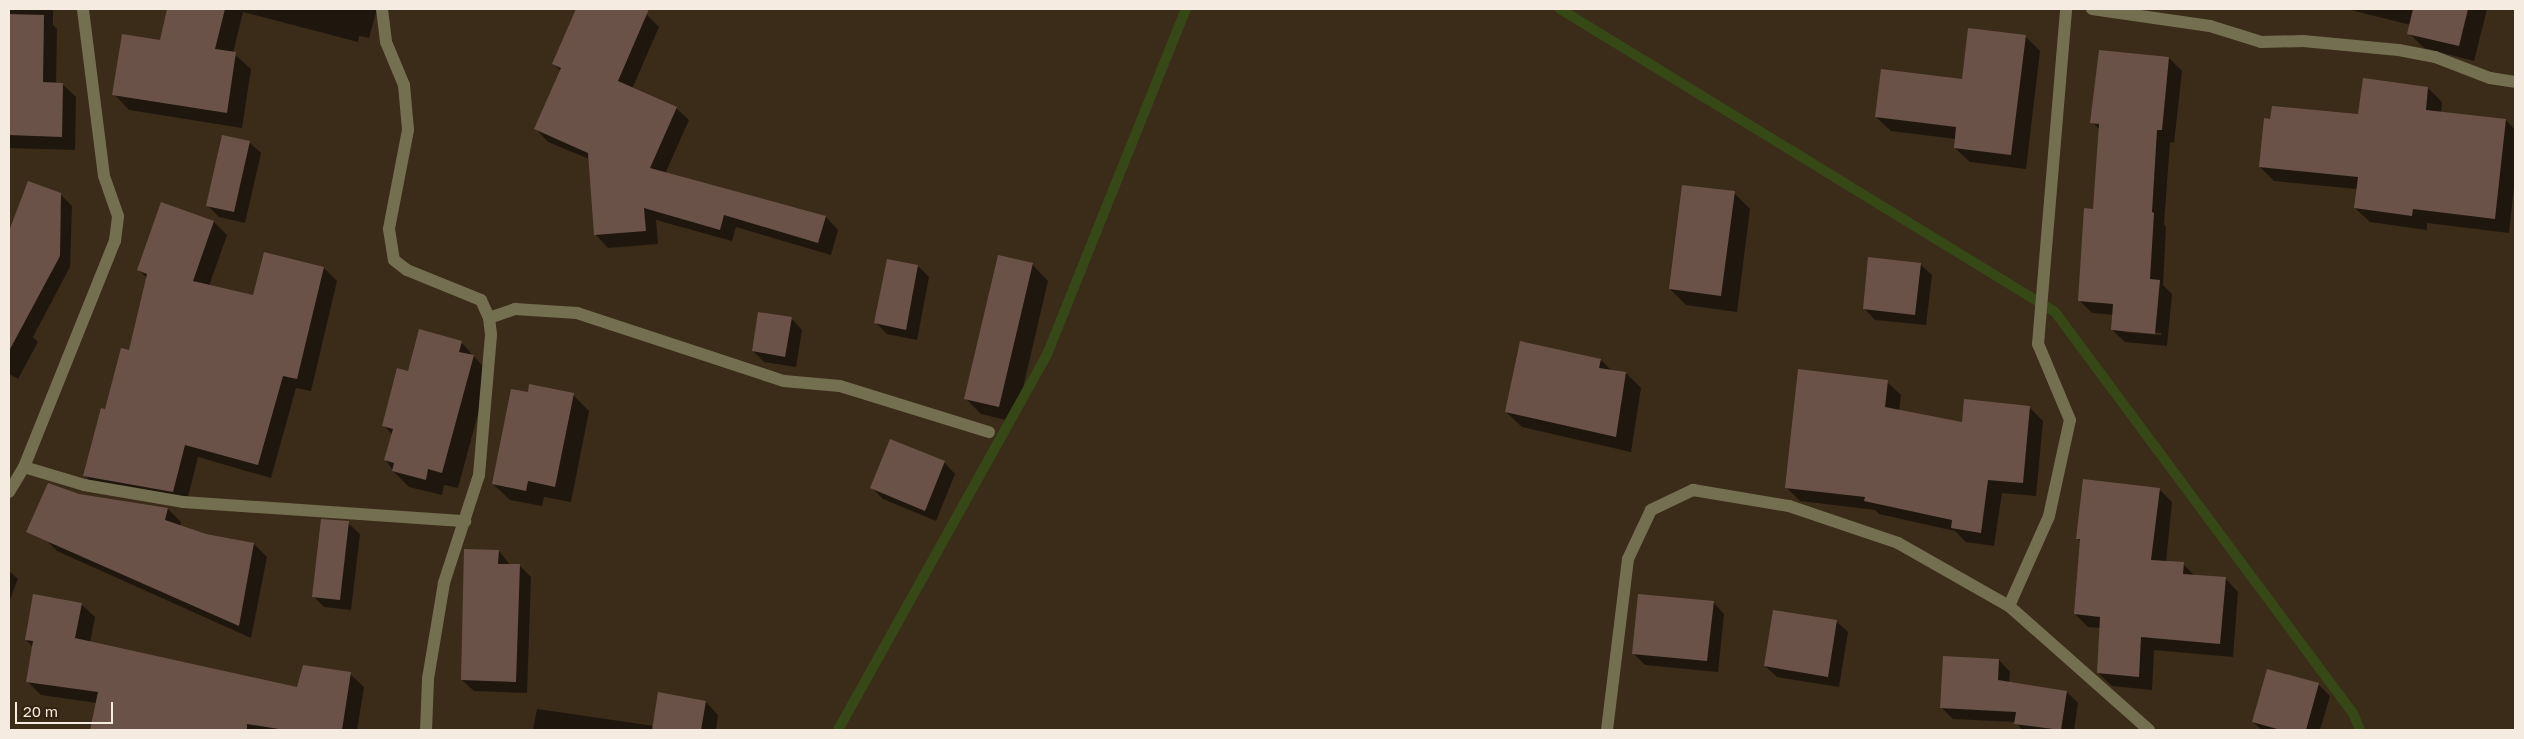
<!DOCTYPE html>
<style>
body{margin:0}
#map{position:relative;width:2524px;height:739px;overflow:hidden;background:#3b2b19;font-family:"Golos Text",sans-serif}
div>[style]{position:absolute}
[style*='--x']{left:calc(var(--x)*1px);top:calc(var(--y)*1px);width:calc(var(--w)*1px);rotate:calc(var(--a)*1deg)}
.shadow>*{inset:0;background:#0007}
.stream>*{height:10px;margin:-5px;padding:0 5px;transform-origin:5px;border-radius:5px;background:#364815}
.building>*{inset:0;background:#6b5249}
.minor>*{height:12px;margin:-6px;padding:0 6px;transform-origin:6px;border-radius:6px;background:#756f51}
span{translate:-50% -50%;white-space:nowrap;text-align:center;line-height:1.15;-webkit-text-stroke:4px #31210f;paint-order:stroke}
.frame{position:absolute;inset:0;border:10px solid #f5ebe0;pointer-events:none}
.scale{position:absolute;left:15px;top:702px;width:98px;height:22px;box-sizing:border-box;border:2px solid #f5ebe0;border-top:0;padding-left:6px;font-size:15px;line-height:18px;white-space:nowrap;color:#f5ebe0;-webkit-text-stroke:4px #31210f;paint-order:stroke}
</style>
<div id="map">
<div class="shadow">
<i style="clip-path:polygon(9px 9px,53px 9px,53px 25px,57px 29px,56px 84px,62px 84px,76px 97px,75px 150px,9px 148px)"></i>
<i style="clip-path:polygon(169px 9px,377px 9px,369px 38px,359px 36px,358px 42px,243px 12px,233px 53px,251px 69px,242px 128px,129px 110px,114px 94px,161px 41px)"></i>
<i style="clip-path:polygon(577px 9px,634px 9px,646px 14px,659px 27px,632px 89px,676px 108px,689px 120px,665px 174px,826px 217px,838px 230px,831px 255px,736px 227px,732px 241px,656px 220px,658px 244px,608px 248px,596px 235px,589px 159px,548px 142px,536px 129px,561px 71px,553px 64px)"></i>
<i style="clip-path:polygon(2347px 9px,2487px 9px,2474px 61px,2424px 48px,2409px 33px,2411px 25px)"></i>
<i style="clip-path:polygon(2025px 36px,2040px 51px,2026px 169px,1970px 162px,1955px 148px,1956px 139px,1891px 131px,1876px 117px,1963px 81px)"></i>
<i style="clip-path:polygon(evenodd,2169px 58px,2182px 71px,2174px 143px,2170px 142px,2164px 224px,2166px 227px,2163px 285px,2172px 294px,2167px 346px,2125px 342px,2112px 330px,2114px 315px,2092px 313px,2079px 300px,2094px 210px,2100px 130px,2092px 122px,2169px 58px,2124px 330px,2161px 333px,2161px 335px,2124px 332px,2124px 330px)"></i>
<i style="clip-path:polygon(2428px 88px,2442px 102px,2441px 113px,2506px 120px,2515px 130px,2515px 178px,2509px 233px,2427px 223px,2427px 230px,2370px 222px,2355px 208px,2357px 189px,2274px 181px,2260px 167px,2271px 120px,2359px 116px)"></i>
<i style="clip-path:polygon(249px 142px,261px 153px,245px 223px,219px 217px,208px 206px)"></i>
<i style="clip-path:polygon(29px 182px,60px 194px,72px 206px,70px 267px,33px 337px,38px 342px,18px 379px,9px 374px,9px 235px)"></i>
<i style="clip-path:polygon(1734px 193px,1750px 209px,1737px 312px,1686px 305px,1670px 289px)"></i>
<i style="clip-path:polygon(214px 222px,227px 235px,209px 286px,254px 297px,324px 268px,337px 281px,311px 391px,296px 388px,271px 478px,198px 457px,186px 505px,98px 489px,85px 476px,130px 352px,147px 278px,139px 270px)"></i>
<i style="clip-path:polygon(1032px 264px,1048px 281px,1015px 422px,981px 414px,965px 398px)"></i>
<i style="clip-path:polygon(1920px 264px,1932px 275px,1926px 325px,1875px 320px,1864px 308px)"></i>
<i style="clip-path:polygon(918px 266px,929px 277px,917px 340px,887px 334px,876px 323px)"></i>
<i style="clip-path:polygon(791px 318px,802px 330px,796px 367px,764px 362px,753px 351px)"></i>
<i style="clip-path:polygon(461px 342px,489px 373px,458px 488px,444px 485px,442px 495px,409px 487px,393px 471px,386px 460px,393px 435px,383px 425px,409px 373px)"></i>
<i style="clip-path:polygon(1601px 360px,1612px 371px,1626px 373px,1641px 388px,1631px 452px,1522px 427px,1506px 412px)"></i>
<i style="clip-path:polygon(1887px 382px,1901px 395px,1899px 411px,1963px 423px,2029px 407px,2043px 421px,2036px 496px,2002px 493px,1994px 546px,1966px 542px,1955px 531px,1879px 514px,1875px 510px,1800px 501px,1786px 487px)"></i>
<i style="clip-path:polygon(528px 394px,573px 395px,589px 411px,571px 502px,544px 497px,542px 506px,510px 500px,493px 484px)"></i>
<i style="clip-path:polygon(944px 462px,955px 474px,936px 521px,883px 499px,872px 488px)"></i>
<i style="clip-path:polygon(2159px 489px,2172px 502px,2166px 562px,2183px 564px,2195px 576px,2225px 578px,2238px 592px,2233px 657px,2154px 650px,2152px 690px,2112px 686px,2098px 673px,2101px 628px,2088px 627px,2075px 614px,2081px 542px,2077px 538px)"></i>
<i style="clip-path:polygon(78px 495px,168px 509px,181px 522px,180px 526px,206px 535px,254px 544px,267px 557px,251px 638px,57px 551px,44px 538px)"></i>
<i style="clip-path:polygon(348px 523px,360px 534px,351px 610px,324px 607px,313px 596px)"></i>
<i style="clip-path:polygon(499px 551px,510px 565px,520px 566px,531px 577px,527px 693px,474px 691px,462px 680px)"></i>
<i style="clip-path:polygon(9px 571px,18px 579px,9px 602px)"></i>
<i style="clip-path:polygon(1713px 602px,1724px 614px,1718px 672px,1645px 665px,1634px 654px)"></i>
<i style="clip-path:polygon(81px 604px,95px 617px,90px 643px,298px 688px,350px 674px,364px 687px,357px 730px,91px 730px,97px 703px,41px 695px,28px 682px,33px 647px,26px 640px)"></i>
<i style="clip-path:polygon(1836px 621px,1848px 632px,1839px 687px,1777px 677px,1765px 666px)"></i>
<i style="clip-path:polygon(1999px 660px,2010px 672px,2009px 683px,2067px 692px,2078px 703px,2074px 730px,2022px 730px,2016px 722px,1953px 719px,1942px 708px)"></i>
<i style="clip-path:polygon(2318px 684px,2330px 696px,2320px 730px,2262px 730px,2253px 722px)"></i>
<i style="clip-path:polygon(706px 702px,718px 715px,716px 730px,533px 730px,537px 709px,654px 726px)"></i>
</div>
<div class="stream">
<i style="--x:1560;--y:9;--w:580;--a:31.47"></i>
<i style="--x:2055;--y:312;--w:500;--a:53.4"></i>
<i style="--x:2353;--y:713;--w:18;--a:68"></i>
<i style="--x:838;--y:730;--w:432;--a:-60.9"></i>
<i style="--x:1048;--y:352;--w:370;--a:-68.1"></i>
</div>
<div class="building">
<i style="clip-path:polygon(167px 9px,225px 9px,215px 49px,236px 52px,227px 113px,112px 95px,122px 34px,160px 40px)"></i>
<i style="clip-path:polygon(576px 9px,649px 9px,618px 81px,677px 107px,650px 168px,826px 216px,818px 243px,724px 215px,720px 230px,644px 208px,646px 231px,594px 235px,588px 153px,534px 129px,561px 68px,552px 64px)"></i>
<i style="clip-path:polygon(2413px 9px,2468px 9px,2459px 46px,2407px 34px)"></i>
<i style="clip-path:polygon(9px 14px,44px 15px,43px 82px,63px 83px,62px 137px,9px 135px)"></i>
<i style="clip-path:polygon(1968px 28px,2026px 35px,2011px 155px,1954px 148px,1956px 127px,1875px 117px,1881px 69px,1962px 79px)"></i>
<i style="clip-path:polygon(2099px 50px,2169px 57px,2162px 130px,2157px 130px,2152px 212px,2154px 213px,2150px 279px,2160px 280px,2155px 334px,2111px 330px,2113px 304px,2078px 301px,2084px 208px,2093px 209px,2099px 124px,2090px 123px)"></i>
<i style="clip-path:polygon(2363px 78px,2428px 87px,2426px 110px,2506px 119px,2495px 219px,2413px 209px,2412px 216px,2354px 208px,2358px 177px,2259px 167px,2264px 118px,2270px 119px,2272px 106px,2358px 114px)"></i>
<i style="clip-path:polygon(222px 135px,250px 141px,234px 212px,206px 206px)"></i>
<i style="clip-path:polygon(28px 181px,61px 193px,60px 256px,9px 351px,9px 231px)"></i>
<i style="clip-path:polygon(1682px 185px,1735px 191px,1721px 296px,1669px 289px)"></i>
<i style="clip-path:polygon(161px 202px,214px 221px,193px 281px,253px 295px,264px 252px,324px 267px,297px 379px,283px 376px,258px 465px,185px 445px,173px 492px,83px 476px,101px 408px,105px 409px,121px 348px,129px 350px,147px 274px,137px 270px)"></i>
<i style="clip-path:polygon(998px 255px,1033px 263px,999px 407px,964px 399px)"></i>
<i style="clip-path:polygon(1868px 257px,1921px 263px,1915px 315px,1863px 309px)"></i>
<i style="clip-path:polygon(887px 259px,918px 265px,906px 330px,874px 323px)"></i>
<i style="clip-path:polygon(758px 312px,792px 317px,785px 357px,752px 351px)"></i>
<i style="clip-path:polygon(419px 329px,462px 341px,459px 352px,474px 355px,442px 473px,428px 469px,426px 480px,392px 471px,394px 463px,384px 460px,393px 429px,382px 426px,397px 368px,408px 371px)"></i>
<i style="clip-path:polygon(1520px 341px,1601px 359px,1599px 368px,1626px 372px,1616px 437px,1505px 412px)"></i>
<i style="clip-path:polygon(1798px 369px,1888px 380px,1885px 407px,1962px 422px,1964px 399px,2030px 406px,2023px 483px,1988px 480px,1981px 533px,1951px 528px,1952px 520px,1864px 501px,1865px 497px,1785px 488px)"></i>
<i style="clip-path:polygon(529px 384px,574px 393px,555px 487px,528px 481px,526px 491px,492px 484px,511px 389px,528px 392px)"></i>
<i style="clip-path:polygon(890px 439px,945px 461px,925px 511px,870px 488px)"></i>
<i style="clip-path:polygon(2083px 479px,2160px 488px,2151px 560px,2184px 562px,2183px 574px,2226px 577px,2220px 644px,2141px 637px,2139px 677px,2097px 673px,2100px 617px,2074px 614px,2080px 539px,2076px 539px)"></i>
<i style="clip-path:polygon(48px 483px,79px 494px,168px 508px,165px 520px,206px 534px,254px 543px,239px 626px,26px 532px)"></i>
<i style="clip-path:polygon(321px 519px,349px 521px,340px 600px,312px 597px)"></i>
<i style="clip-path:polygon(464px 549px,499px 550px,498px 564px,520px 564px,516px 682px,461px 680px)"></i>
<i style="clip-path:polygon(33px 594px,82px 603px,75px 638px,297px 687px,303px 665px,351px 672px,342px 730px,285px 730px,247px 724px,247px 730px,90px 730px,98px 692px,26px 682px,33px 641px,25px 640px)"></i>
<i style="clip-path:polygon(1638px 594px,1714px 601px,1707px 661px,1632px 654px)"></i>
<i style="clip-path:polygon(1773px 610px,1837px 620px,1828px 677px,1764px 666px)"></i>
<i style="clip-path:polygon(1943px 656px,1999px 659px,1998px 680px,2067px 691px,2061px 730px,2014px 724px,2016px 712px,1940px 708px)"></i>
<i style="clip-path:polygon(2267px 669px,2319px 683px,2306px 730px,2281px 730px,2252px 722px)"></i>
<i style="clip-path:polygon(658px 692px,706px 701px,701px 730px,652px 730px)"></i>
</div>
<div class="minor">
<i style="--x:382;--y:9;--w:33;--a:83"></i>
<i style="--x:386;--y:42;--w:47;--a:67.3"></i>
<i style="--x:404;--y:85;--w:45;--a:84.9"></i>
<i style="--x:408;--y:130;--w:101;--a:100.9"></i>
<i style="--x:389;--y:229;--w:31;--a:81"></i>
<i style="--x:394;--y:260;--w:16;--a:38"></i>
<i style="--x:407;--y:270;--w:80;--a:22.1"></i>
<i style="--x:481;--y:300;--w:20;--a:66"></i>
<i style="--x:489;--y:318;--w:17;--a:83"></i>
<i style="--x:491;--y:335;--w:141;--a:94.9"></i>
<i style="--x:479;--y:475;--w:114;--a:108"></i>
<i style="--x:444;--y:583;--w:97;--a:99.5"></i>
<i style="--x:428;--y:679;--w:51;--a:92.2"></i>
<i style="--x:2092;--y:9;--w:119;--a:8.2"></i>
<i style="--x:2210;--y:26;--w:53;--a:17.4"></i>
<i style="--x:2261;--y:42;--w:42;--a:-1.4"></i>
<i style="--x:2303;--y:41;--w:96;--a:5.4"></i>
<i style="--x:2399;--y:50;--w:37;--a:11"></i>
<i style="--x:2435;--y:57;--w:59;--a:20.9"></i>
<i style="--x:2490;--y:78;--w:25;--a:9"></i>
<i style="--x:489;--y:318;--w:28;--a:-19"></i>
<i style="--x:515;--y:309;--w:62;--a:3.7"></i>
<i style="--x:577;--y:313;--w:218;--a:18.2"></i>
<i style="--x:784;--y:381;--w:56;--a:5.1"></i>
<i style="--x:840;--y:386;--w:156;--a:17.2"></i>
<i style="--x:24;--y:467;--w:63;--a:16.7"></i>
<i style="--x:84;--y:485;--w:100;--a:9.7"></i>
<i style="--x:183;--y:502;--w:283;--a:3.9"></i>
<i style="--x:9;--y:492;--w:29;--a:-59"></i>
<i style="--x:24;--y:467;--w:244;--a:-68.1"></i>
<i style="--x:115;--y:241;--w:25;--a:-83"></i>
<i style="--x:118;--y:216;--w:42;--a:-109.3"></i>
<i style="--x:104;--y:176;--w:168;--a:-97.2"></i>
<i style="--x:2009;--y:606;--w:98;--a:-66"></i>
<i style="--x:2049;--y:516;--w:98;--a:-77.7"></i>
<i style="--x:2070;--y:420;--w:82;--a:-112.8"></i>
<i style="--x:2038;--y:344;--w:336;--a:-85.2"></i>
<i style="--x:1607;--y:730;--w:172;--a:-83"></i>
<i style="--x:1628;--y:559;--w:54;--a:-64.9"></i>
<i style="--x:1651;--y:510;--w:47;--a:-25.5"></i>
<i style="--x:1693;--y:490;--w:97;--a:9.5"></i>
<i style="--x:1789;--y:506;--w:115;--a:18.7"></i>
<i style="--x:1898;--y:543;--w:128;--a:29.6"></i>
<i style="--x:2009;--y:606;--w:187;--a:41.5"></i>
</div>
<div class="frame"></div>
<div class="scale">20 m</div>
</div>
